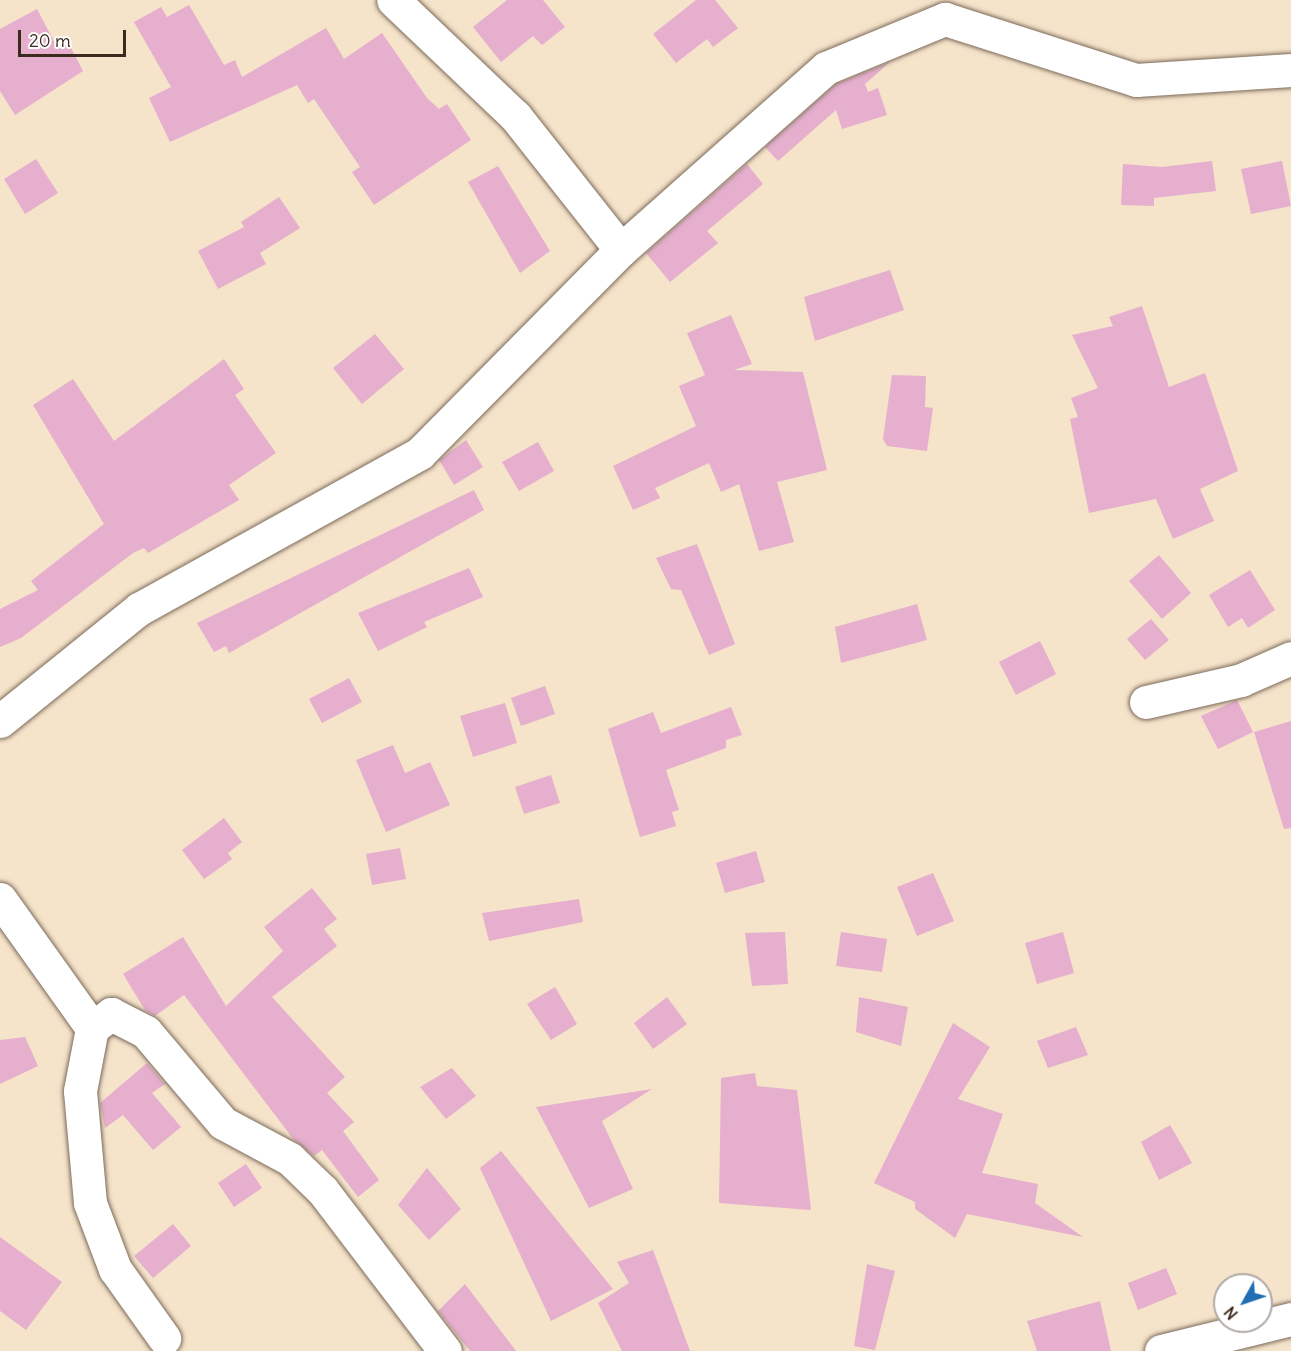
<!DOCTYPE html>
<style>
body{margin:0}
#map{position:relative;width:1291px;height:1351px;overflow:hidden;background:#f5e3ca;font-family:Delius,sans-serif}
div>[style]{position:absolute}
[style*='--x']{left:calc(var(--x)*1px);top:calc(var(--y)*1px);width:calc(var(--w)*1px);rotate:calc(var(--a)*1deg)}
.building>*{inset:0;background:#e5afcd}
.roads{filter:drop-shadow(0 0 2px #7c6b5a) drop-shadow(0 0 2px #7c6b5a)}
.minor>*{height:33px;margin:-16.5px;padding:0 16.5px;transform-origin:16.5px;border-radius:16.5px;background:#fff}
span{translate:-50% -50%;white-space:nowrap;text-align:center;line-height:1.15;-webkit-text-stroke:4.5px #fff;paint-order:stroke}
.north{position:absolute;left:1213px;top:1273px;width:60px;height:60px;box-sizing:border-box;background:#fff;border:2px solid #b1aaa5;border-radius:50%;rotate:230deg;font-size:16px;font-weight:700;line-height:24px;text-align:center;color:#3b2a1e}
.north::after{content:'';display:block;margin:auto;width:21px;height:27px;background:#1f6fb2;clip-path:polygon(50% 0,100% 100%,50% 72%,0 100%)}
.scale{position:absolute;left:18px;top:30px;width:108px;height:27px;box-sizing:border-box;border:3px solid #3b2a1e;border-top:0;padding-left:8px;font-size:18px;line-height:21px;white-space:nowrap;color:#3b2a1e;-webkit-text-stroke:4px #fff;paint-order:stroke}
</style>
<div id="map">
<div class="building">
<i style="clip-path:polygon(507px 0,543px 0,565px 27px,542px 45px,533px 36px,501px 62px,473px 27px)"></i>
<i style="clip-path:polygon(696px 0,715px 0,738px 28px,713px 47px,707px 39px,676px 63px,653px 34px)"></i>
<i style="clip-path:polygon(189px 5px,224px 65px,235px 60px,242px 77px,326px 28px,344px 59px,382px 33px,427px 98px,439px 109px,447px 104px,471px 140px,374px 205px,352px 172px,360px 167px,314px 99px,308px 103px,297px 85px,170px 142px,149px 98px,171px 87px,134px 22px,161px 7px,167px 17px)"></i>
<i style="clip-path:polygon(37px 9px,58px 49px,69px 44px,83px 71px,15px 115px,0 91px,0 29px)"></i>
<i style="clip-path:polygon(890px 62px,865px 84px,868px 92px,878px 88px,887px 115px,842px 129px,836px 110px,778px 161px,765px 147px,836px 84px)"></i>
<i style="clip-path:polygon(36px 159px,58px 193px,25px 214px,4px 179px)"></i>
<i style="clip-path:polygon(1212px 161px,1216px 191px,1154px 198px,1154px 206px,1121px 205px,1123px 164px,1162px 167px)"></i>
<i style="clip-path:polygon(1282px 161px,1291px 206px,1251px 214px,1241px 169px)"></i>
<i style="clip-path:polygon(747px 164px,763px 184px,707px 231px,718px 243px,670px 282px,646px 253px)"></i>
<i style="clip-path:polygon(498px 166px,550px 251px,520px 273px,468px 182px)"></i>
<i style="clip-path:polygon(279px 197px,300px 228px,260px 253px,266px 264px,218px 289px,198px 251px,244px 227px,241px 222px)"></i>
<i style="clip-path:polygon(890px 270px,904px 310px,815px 341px,804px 297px)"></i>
<i style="clip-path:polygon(1142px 306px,1169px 387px,1205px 373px,1238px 471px,1200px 489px,1214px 521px,1173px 539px,1156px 499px,1089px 513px,1070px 419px,1078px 417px,1071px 398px,1098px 388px,1072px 335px,1113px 326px,1109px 317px)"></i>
<i style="clip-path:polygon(731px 315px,752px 364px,734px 370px,803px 372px,827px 470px,777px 482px,794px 542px,759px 551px,739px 484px,721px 492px,709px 463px,655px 488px,660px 498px,633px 510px,613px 466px,696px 426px,679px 386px,705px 375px,687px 333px)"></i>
<i style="clip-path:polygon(375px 334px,404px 369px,362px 404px,333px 368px)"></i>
<i style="clip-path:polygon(224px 359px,244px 389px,235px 395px,276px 453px,229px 485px,239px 500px,148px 553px,144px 548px,133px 553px,21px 638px,0 647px,0 609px,38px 590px,31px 581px,104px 524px,33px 405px,73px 379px,114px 441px)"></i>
<i style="clip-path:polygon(892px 375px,926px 376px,925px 407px,933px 408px,927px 451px,887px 446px,883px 439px)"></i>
<i style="clip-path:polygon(466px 440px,483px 467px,454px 485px,439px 460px)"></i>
<i style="clip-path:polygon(538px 442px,554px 471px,519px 491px,502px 462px)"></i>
<i style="clip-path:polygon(474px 490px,484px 510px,229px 653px,226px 646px,214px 652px,197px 623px)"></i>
<i style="clip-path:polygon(697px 544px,735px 644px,709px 655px,681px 590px,671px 589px,656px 558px)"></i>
<i style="clip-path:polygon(1159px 555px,1191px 593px,1162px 619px,1129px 581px)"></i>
<i style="clip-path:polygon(469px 568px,483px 597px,424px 622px,427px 627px,378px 651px,358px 613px)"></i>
<i style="clip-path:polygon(1250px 570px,1275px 610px,1248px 628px,1242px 618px,1228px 627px,1209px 595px)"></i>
<i style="clip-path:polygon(917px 604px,927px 640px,841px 663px,835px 627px)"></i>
<i style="clip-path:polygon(1151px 619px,1169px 640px,1145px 660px,1127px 639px)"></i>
<i style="clip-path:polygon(1040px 641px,1056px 674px,1016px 695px,999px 662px)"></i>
<i style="clip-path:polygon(349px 678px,362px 702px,322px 723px,309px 699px)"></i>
<i style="clip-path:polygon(545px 686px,555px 714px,521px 726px,511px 698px)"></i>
<i style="clip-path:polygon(1237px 700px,1253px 732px,1218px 749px,1201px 716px)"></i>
<i style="clip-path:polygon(505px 703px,517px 743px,473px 757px,460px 716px)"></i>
<i style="clip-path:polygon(731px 707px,742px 735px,726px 740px,726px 748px,666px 770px,679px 810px,672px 812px,676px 826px,640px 837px,608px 729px,653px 712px,661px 733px)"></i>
<i style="clip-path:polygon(1291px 721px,1291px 828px,1284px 829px,1254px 732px)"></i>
<i style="clip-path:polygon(393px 745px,405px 773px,430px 762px,450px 805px,386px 832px,356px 760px)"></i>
<i style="clip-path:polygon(551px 775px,560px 803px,524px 814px,515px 787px)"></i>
<i style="clip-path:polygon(224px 818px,242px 842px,228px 853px,232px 859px,204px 879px,182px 850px)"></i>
<i style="clip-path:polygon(400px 848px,406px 879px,372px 885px,366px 854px)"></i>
<i style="clip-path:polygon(756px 851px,765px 882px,725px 893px,716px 863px)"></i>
<i style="clip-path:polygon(933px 873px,954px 921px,917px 936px,897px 887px)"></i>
<i style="clip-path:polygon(312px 888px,337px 919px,324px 929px,337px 946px,272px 997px,345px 1077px,327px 1093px,354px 1122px,343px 1131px,379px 1180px,358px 1197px,322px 1150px,314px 1156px,294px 1140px,184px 995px,155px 1016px,145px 1010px,123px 974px,183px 937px,226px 1006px,283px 951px,264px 927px)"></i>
<i style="clip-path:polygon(579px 899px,583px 922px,489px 941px,482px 913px)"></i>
<i style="clip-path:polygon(785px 932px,788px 984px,752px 986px,745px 933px)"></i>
<i style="clip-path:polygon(841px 932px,887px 939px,882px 972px,836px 966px)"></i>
<i style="clip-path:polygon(1063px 932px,1074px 973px,1037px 984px,1025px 943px)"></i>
<i style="clip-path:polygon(555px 987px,577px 1024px,551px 1040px,527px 1004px)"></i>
<i style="clip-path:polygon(667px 997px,687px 1024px,653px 1049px,634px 1023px)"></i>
<i style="clip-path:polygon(859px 997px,908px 1007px,901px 1046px,856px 1032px)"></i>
<i style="clip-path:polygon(953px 1023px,990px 1047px,958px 1099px,1003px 1114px,982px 1173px,1038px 1184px,1035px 1203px,1083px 1237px,967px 1214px,955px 1238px,915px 1209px,915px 1202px,874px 1183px)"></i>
<i style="clip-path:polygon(1076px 1027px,1088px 1055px,1048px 1068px,1037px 1041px)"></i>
<i style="clip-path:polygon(25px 1037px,38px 1066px,0 1084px,0 1040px)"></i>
<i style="clip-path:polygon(147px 1063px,165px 1084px,152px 1093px,181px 1127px,153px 1150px,123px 1115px,105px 1128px,100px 1103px)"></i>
<i style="clip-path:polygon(452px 1068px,476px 1096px,446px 1119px,420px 1087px)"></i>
<i style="clip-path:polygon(755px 1073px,757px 1086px,797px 1090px,811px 1210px,719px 1203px,721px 1078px)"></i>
<i style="clip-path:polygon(652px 1089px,602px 1121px,633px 1189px,589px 1208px,536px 1107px)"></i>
<i style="clip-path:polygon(1170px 1125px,1192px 1163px,1159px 1180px,1141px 1142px)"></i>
<i style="clip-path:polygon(501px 1151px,613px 1289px,551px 1321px,480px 1168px)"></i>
<i style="clip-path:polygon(246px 1164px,262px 1188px,234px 1207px,218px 1183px)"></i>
<i style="clip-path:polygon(427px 1168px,461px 1209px,429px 1240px,398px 1205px)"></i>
<i style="clip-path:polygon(173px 1224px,191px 1246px,153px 1278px,134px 1256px)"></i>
<i style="clip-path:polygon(0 1237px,62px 1282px,26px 1330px,0 1311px)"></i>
<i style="clip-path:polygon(653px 1250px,690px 1351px,622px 1351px,598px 1303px,629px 1283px,617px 1262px)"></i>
<i style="clip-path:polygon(867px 1264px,895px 1271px,875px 1350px,854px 1346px)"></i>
<i style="clip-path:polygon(1166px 1268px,1177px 1294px,1138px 1310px,1128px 1283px)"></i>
<i style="clip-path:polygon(465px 1284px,516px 1351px,470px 1351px,438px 1311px)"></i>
<i style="clip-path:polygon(1100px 1301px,1111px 1351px,1037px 1351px,1027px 1321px)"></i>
</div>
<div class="roads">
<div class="minor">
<i style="--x:621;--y:250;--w:274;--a:-41.6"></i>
<i style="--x:826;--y:68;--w:129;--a:-22.4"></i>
<i style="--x:945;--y:19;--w:201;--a:17.7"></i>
<i style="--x:1136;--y:80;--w:155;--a:-3.7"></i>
<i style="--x:1146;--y:702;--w:98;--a:-13"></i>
<i style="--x:1241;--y:680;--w:55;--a:-23.7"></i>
<i style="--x:0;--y:721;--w:179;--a:-38.9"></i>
<i style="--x:139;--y:609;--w:321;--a:-29"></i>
<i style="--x:420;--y:453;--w:286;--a:-45.3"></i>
<i style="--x:621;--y:250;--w:171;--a:-128.3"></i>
<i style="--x:515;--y:116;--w:168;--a:-136.4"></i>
<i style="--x:0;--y:899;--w:158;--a:54.5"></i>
<i style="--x:92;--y:1028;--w:24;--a:-36"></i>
<i style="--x:111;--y:1014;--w:39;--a:27"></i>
<i style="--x:146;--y:1032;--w:119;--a:49.8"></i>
<i style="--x:223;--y:1123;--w:76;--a:28.2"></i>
<i style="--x:290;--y:1159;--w:46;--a:44.1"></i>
<i style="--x:323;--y:1191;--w:201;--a:52.7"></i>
<i style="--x:92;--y:1028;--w:64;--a:100.8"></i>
<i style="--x:80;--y:1091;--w:112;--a:84.9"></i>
<i style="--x:90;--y:1203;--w:71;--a:69.3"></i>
<i style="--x:115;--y:1269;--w:85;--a:54.6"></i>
<i style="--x:1161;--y:1351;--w:134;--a:-13.8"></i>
</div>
</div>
<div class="north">N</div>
<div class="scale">20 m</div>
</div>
